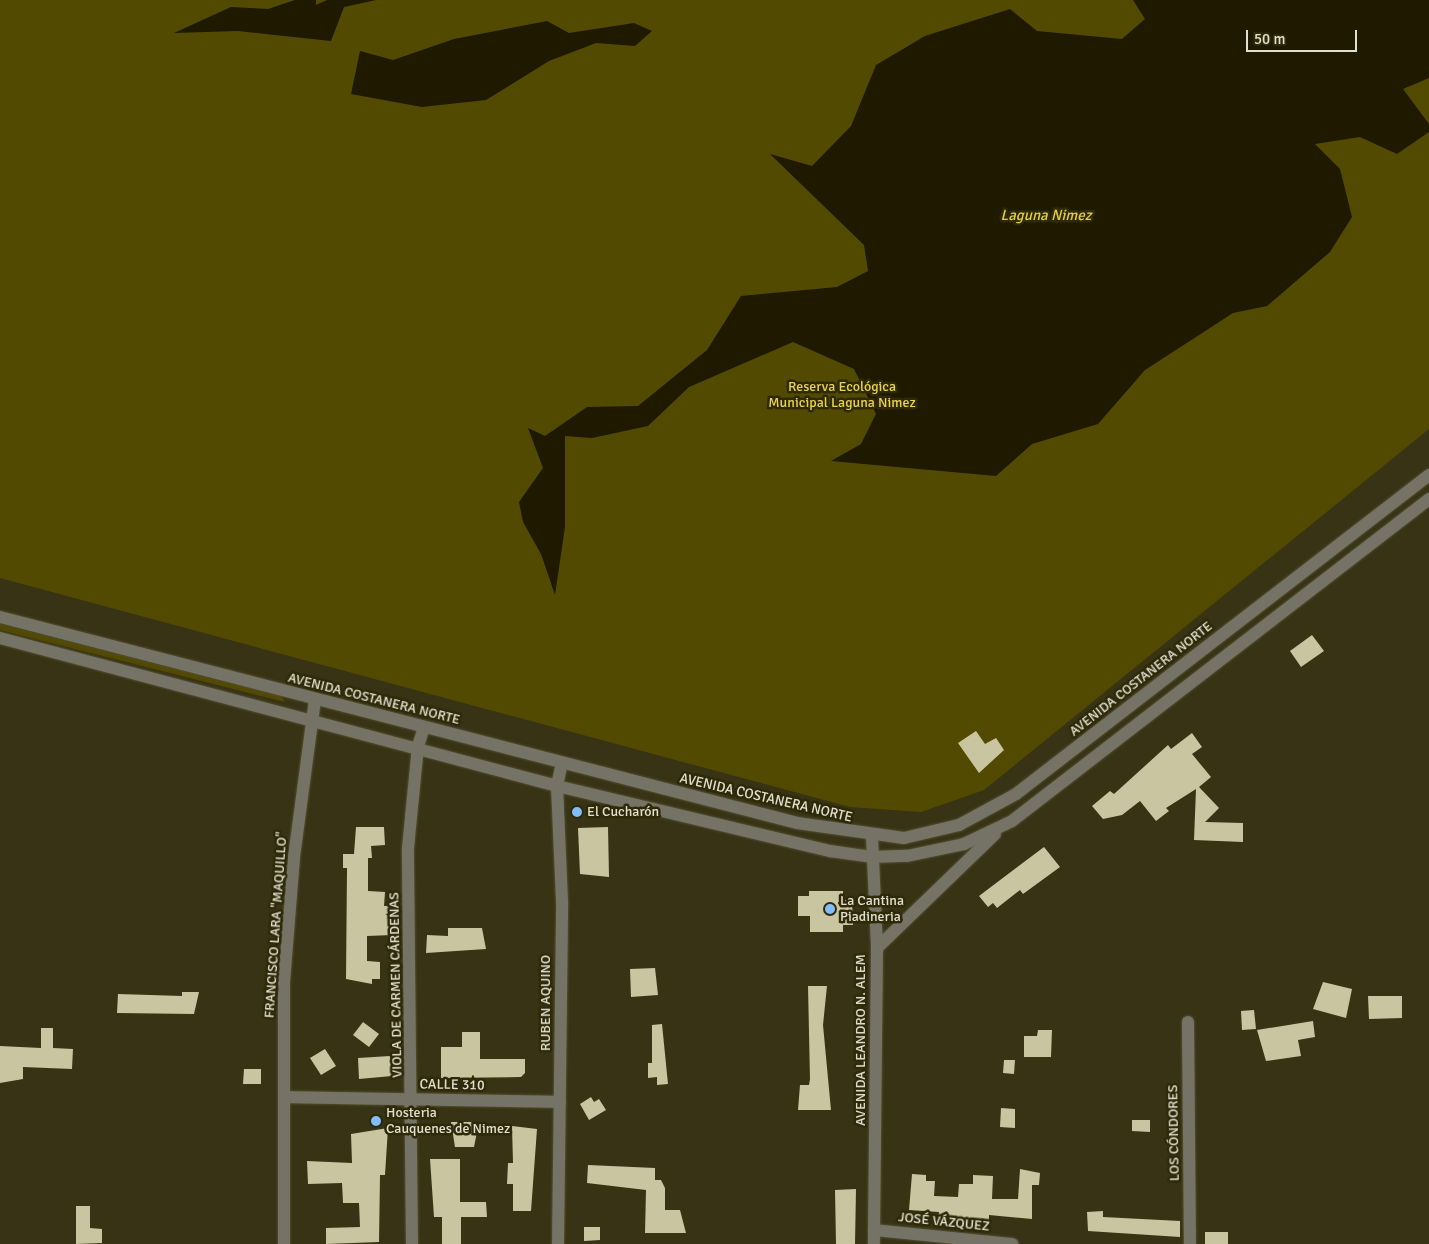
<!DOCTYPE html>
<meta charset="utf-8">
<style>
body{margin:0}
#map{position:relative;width:1429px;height:1244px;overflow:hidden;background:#383314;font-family:Signika,sans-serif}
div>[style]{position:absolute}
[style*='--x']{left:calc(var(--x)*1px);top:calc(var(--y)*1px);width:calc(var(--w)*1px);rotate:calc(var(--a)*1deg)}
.green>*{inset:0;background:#534a02}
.water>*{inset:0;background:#1f1900}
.building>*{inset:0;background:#cac5a1}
.roads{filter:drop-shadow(0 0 1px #534f32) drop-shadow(0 0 1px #534f32)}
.minor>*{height:12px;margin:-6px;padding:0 6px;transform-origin:6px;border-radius:6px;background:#757365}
.dots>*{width:14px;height:14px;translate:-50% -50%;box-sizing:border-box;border:2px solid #2e2909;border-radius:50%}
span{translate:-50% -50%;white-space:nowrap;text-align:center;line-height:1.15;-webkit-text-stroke:5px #2e2909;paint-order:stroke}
.park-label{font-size:14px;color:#ead549}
.street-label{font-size:14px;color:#e2dfce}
.poi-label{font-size:14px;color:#e2dfce}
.left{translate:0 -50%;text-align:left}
.water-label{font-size:15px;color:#e2cd3f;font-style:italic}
.scale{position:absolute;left:1246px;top:30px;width:111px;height:22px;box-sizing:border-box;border:2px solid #e2dfce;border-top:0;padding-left:6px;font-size:15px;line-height:18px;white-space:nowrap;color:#e2dfce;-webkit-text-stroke:4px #2e2909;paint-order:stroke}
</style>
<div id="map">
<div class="green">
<i style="clip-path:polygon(0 0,1429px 0,1429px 429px,984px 790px,921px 812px,850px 807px,0 578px)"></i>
<i style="clip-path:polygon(0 624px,281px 696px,285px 702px,0 630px)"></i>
</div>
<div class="water">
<i style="clip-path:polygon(295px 0,316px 0,316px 5px,327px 0,376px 0,344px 7px,331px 41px,238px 31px,174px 33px,231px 7px,268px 9px)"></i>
<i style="clip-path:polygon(1133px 0,1429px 0,1429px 78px,1403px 89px,1429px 124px,1429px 132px,1397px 154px,1360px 137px,1315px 144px,1340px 169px,1352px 217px,1330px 252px,1267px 306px,1233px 313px,1145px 370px,1098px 424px,1032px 444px,996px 476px,831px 461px,861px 444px,876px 414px,854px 369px,793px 342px,689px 387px,648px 426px,592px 438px,565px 436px,565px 527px,555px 595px,541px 554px,523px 522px,519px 502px,543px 468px,528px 428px,545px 436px,587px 407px,638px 406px,707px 350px,741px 296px,837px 287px,868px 271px,864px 245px,770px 154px,812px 166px,851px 126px,876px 65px,925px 36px,1010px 9px,1037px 31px,1122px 39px,1145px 19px)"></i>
<i style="clip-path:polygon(547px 21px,569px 33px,634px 23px,652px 31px,635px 46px,596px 43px,549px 61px,486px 100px,422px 107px,351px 94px,360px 51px,393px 60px,454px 39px)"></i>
</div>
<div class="building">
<i style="clip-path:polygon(1312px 635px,1324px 651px,1301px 667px,1290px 651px)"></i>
<i style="clip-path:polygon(976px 731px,985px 744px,996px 738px,1004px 750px,979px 773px,958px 743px)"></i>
<i style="clip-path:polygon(1192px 733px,1202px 747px,1192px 754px,1211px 777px,1199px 787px,1219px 808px,1205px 822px,1243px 823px,1243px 842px,1194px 840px,1196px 789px,1166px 808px,1169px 811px,1156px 821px,1140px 801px,1122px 815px,1103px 819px,1092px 806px,1110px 791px,1114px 794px,1168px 745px,1171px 749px)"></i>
<i style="clip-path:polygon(356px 827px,384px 827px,385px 845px,371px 846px,372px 858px,368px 858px,368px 891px,385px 892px,384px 906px,392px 906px,392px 935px,367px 936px,367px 961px,380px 962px,380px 979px,372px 979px,372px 984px,346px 979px,347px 868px,343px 868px,343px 854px,354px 854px)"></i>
<i style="clip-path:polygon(608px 827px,609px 877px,580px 874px,578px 828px)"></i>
<i style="clip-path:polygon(1044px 847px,1060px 867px,1023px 894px,1020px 890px,997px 908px,993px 903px,988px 907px,979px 896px)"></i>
<i style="clip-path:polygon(809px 891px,843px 891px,843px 900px,852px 900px,853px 925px,843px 925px,843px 932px,810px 932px,810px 916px,798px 916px,798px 896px,809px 896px)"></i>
<i style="clip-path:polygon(448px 928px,482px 928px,486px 949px,426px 953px,427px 935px,448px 936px)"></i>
<i style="clip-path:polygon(655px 968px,658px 995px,631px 997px,630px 969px)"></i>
<i style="clip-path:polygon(1323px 982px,1352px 989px,1346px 1018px,1313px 1009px)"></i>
<i style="clip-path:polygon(808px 986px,827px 986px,823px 1025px,831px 1110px,798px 1110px,800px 1085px,809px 1085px,810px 1079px)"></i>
<i style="clip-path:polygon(182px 992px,199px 992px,194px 1014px,117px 1013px,118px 994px,182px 996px)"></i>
<i style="clip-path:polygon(1368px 996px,1402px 996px,1402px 1018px,1369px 1019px)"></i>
<i style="clip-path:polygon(1254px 1010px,1256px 1029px,1242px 1030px,1241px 1011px)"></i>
<i style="clip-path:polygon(1313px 1021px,1315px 1037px,1298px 1040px,1301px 1056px,1266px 1061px,1257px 1030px)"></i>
<i style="clip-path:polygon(363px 1022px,379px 1034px,369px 1047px,353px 1035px)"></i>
<i style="clip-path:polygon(662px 1024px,668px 1084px,657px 1085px,657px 1077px,648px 1078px,648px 1063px,652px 1063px,652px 1025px)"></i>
<i style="clip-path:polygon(41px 1028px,53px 1028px,53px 1048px,73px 1049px,72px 1069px,23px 1067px,23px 1079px,0 1083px,0 1046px,41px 1048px)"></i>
<i style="clip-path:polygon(1038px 1030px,1052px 1030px,1051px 1057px,1024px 1057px,1024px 1036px,1037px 1036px)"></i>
<i style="clip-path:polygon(462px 1032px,480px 1032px,480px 1059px,525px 1059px,525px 1073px,521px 1077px,441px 1078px,441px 1047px,462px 1047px)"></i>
<i style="clip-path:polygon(325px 1049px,336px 1066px,321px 1075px,310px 1058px)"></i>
<i style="clip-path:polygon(390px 1056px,392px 1076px,359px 1079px,358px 1058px)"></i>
<i style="clip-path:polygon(1004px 1060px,1015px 1060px,1014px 1074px,1003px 1073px)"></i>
<i style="clip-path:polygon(244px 1069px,261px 1069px,261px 1084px,243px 1084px)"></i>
<i style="clip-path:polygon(591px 1097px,594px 1102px,599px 1099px,606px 1110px,589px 1120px,580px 1104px)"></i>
<i style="clip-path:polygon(1001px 1108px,1015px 1109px,1015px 1128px,1000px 1127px)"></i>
<i style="clip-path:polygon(1132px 1120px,1150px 1120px,1150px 1132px,1132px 1131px)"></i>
<i style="clip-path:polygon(451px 1122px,479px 1122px,474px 1147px,455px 1147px)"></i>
<i style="clip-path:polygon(512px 1126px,537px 1129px,531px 1211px,513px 1211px,513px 1184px,507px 1184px,508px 1163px,513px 1163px)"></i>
<i style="clip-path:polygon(388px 1128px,385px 1175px,380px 1175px,379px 1242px,326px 1244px,326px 1228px,360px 1227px,359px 1203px,343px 1203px,342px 1183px,308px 1184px,307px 1161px,352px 1163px,351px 1134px)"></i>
<i style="clip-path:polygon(430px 1159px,460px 1159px,460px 1202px,486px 1202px,487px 1217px,461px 1217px,461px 1244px,442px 1244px,442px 1217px,434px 1217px)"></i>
<i style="clip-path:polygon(588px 1165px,655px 1168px,655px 1180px,661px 1180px,665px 1188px,665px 1210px,680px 1210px,686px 1233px,645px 1233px,646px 1190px,587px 1183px)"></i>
<i style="clip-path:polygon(1020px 1169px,1040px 1173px,1039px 1185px,1032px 1185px,1032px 1219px,989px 1215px,989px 1226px,975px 1225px,953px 1223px,953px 1217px,938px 1217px,939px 1212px,909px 1210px,912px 1174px,926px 1175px,926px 1181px,935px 1181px,934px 1196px,958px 1197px,959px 1184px,973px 1184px,973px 1175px,993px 1176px,992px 1199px,1018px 1199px)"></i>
<i style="clip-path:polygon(856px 1189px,855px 1244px,836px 1244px,835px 1190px)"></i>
<i style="clip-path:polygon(76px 1206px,90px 1206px,90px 1228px,102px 1229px,102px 1243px,76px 1244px)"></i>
<i style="clip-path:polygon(1103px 1211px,1103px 1217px,1180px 1221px,1180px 1237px,1088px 1231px,1087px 1212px)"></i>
<i style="clip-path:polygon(584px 1227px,600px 1227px,600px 1240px,584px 1241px)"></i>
<i style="clip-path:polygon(1205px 1232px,1228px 1232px,1228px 1244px,1205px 1244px)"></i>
</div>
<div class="roads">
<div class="minor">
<i style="--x:0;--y:617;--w:823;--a:14.49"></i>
<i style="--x:797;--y:823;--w:108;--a:8"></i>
<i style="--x:904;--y:838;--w:57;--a:-13.3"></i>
<i style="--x:959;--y:825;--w:65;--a:-28.5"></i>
<i style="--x:1016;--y:794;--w:522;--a:-37.68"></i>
<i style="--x:0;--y:638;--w:576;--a:14.88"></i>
<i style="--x:557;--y:786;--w:281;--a:13.4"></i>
<i style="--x:830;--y:851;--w:42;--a:8.1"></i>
<i style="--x:872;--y:857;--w:35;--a:-2"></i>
<i style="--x:907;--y:856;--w:58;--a:-11.9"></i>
<i style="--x:964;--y:844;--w:53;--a:-25.6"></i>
<i style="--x:1012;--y:821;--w:527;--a:-37.67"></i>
<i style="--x:872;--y:837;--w:111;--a:87.4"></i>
<i style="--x:877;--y:948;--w:296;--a:90.6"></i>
<i style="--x:877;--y:948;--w:164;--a:-44"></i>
<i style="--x:1188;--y:1022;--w:222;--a:89.5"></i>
<i style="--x:284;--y:1097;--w:276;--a:1"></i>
<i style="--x:874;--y:1230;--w:139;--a:5.8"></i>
<i style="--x:284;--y:1244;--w:262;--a:-90"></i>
<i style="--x:284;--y:982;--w:125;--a:-85.4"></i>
<i style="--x:294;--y:857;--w:159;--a:-82.4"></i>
<i style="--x:412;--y:1244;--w:396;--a:-90.6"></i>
<i style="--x:408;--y:848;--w:102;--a:-84.4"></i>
<i style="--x:418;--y:746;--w:20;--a:-72"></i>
<i style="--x:558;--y:1244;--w:343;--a:-89.3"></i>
<i style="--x:562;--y:901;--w:115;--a:-92.5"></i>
<i style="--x:557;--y:786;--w:24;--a:-78"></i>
</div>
</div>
<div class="dots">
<i style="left:577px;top:812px;background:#82bcfa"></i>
<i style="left:830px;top:909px;background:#82bcfa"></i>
<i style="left:376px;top:1121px;background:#82bcfa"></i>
</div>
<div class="park-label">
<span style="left:842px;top:395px">Reserva Ecológica<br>Municipal Laguna Nimez</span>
</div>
<div class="street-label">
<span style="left:1141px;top:679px;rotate:-38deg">AVENIDA COSTANERA NORTE</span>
<span style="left:374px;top:699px;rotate:14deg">AVENIDA COSTANERA NORTE</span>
<span style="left:766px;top:798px;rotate:13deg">AVENIDA COSTANERA NORTE</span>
<span style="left:276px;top:925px;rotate:-86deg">FRANCISCO LARA "MAQUILLO"</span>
<span style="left:396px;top:985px;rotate:-91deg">VIOLA DE CARMEN CÁRDENAS</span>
<span style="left:546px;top:1003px;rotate:-90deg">RUBEN AQUINO</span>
<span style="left:861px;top:1040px;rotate:-90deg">AVENIDA LEANDRO N. ALEM</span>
<span style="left:452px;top:1085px;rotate:1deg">CALLE 310</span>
<span style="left:1174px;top:1133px;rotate:-91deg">LOS CÓNDORES</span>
<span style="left:944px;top:1222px;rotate:6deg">JOSÉ VÁZQUEZ</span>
</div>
<div class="poi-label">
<span class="left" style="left:587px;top:812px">El Cucharón</span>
<span class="left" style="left:840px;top:909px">La Cantina<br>Piadineria</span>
<span class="left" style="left:386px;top:1121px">Hosteria<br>Cauquenes de Nimez</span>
</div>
<div class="water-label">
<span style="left:1046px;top:216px">Laguna Nimez</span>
</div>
<div class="scale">50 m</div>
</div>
